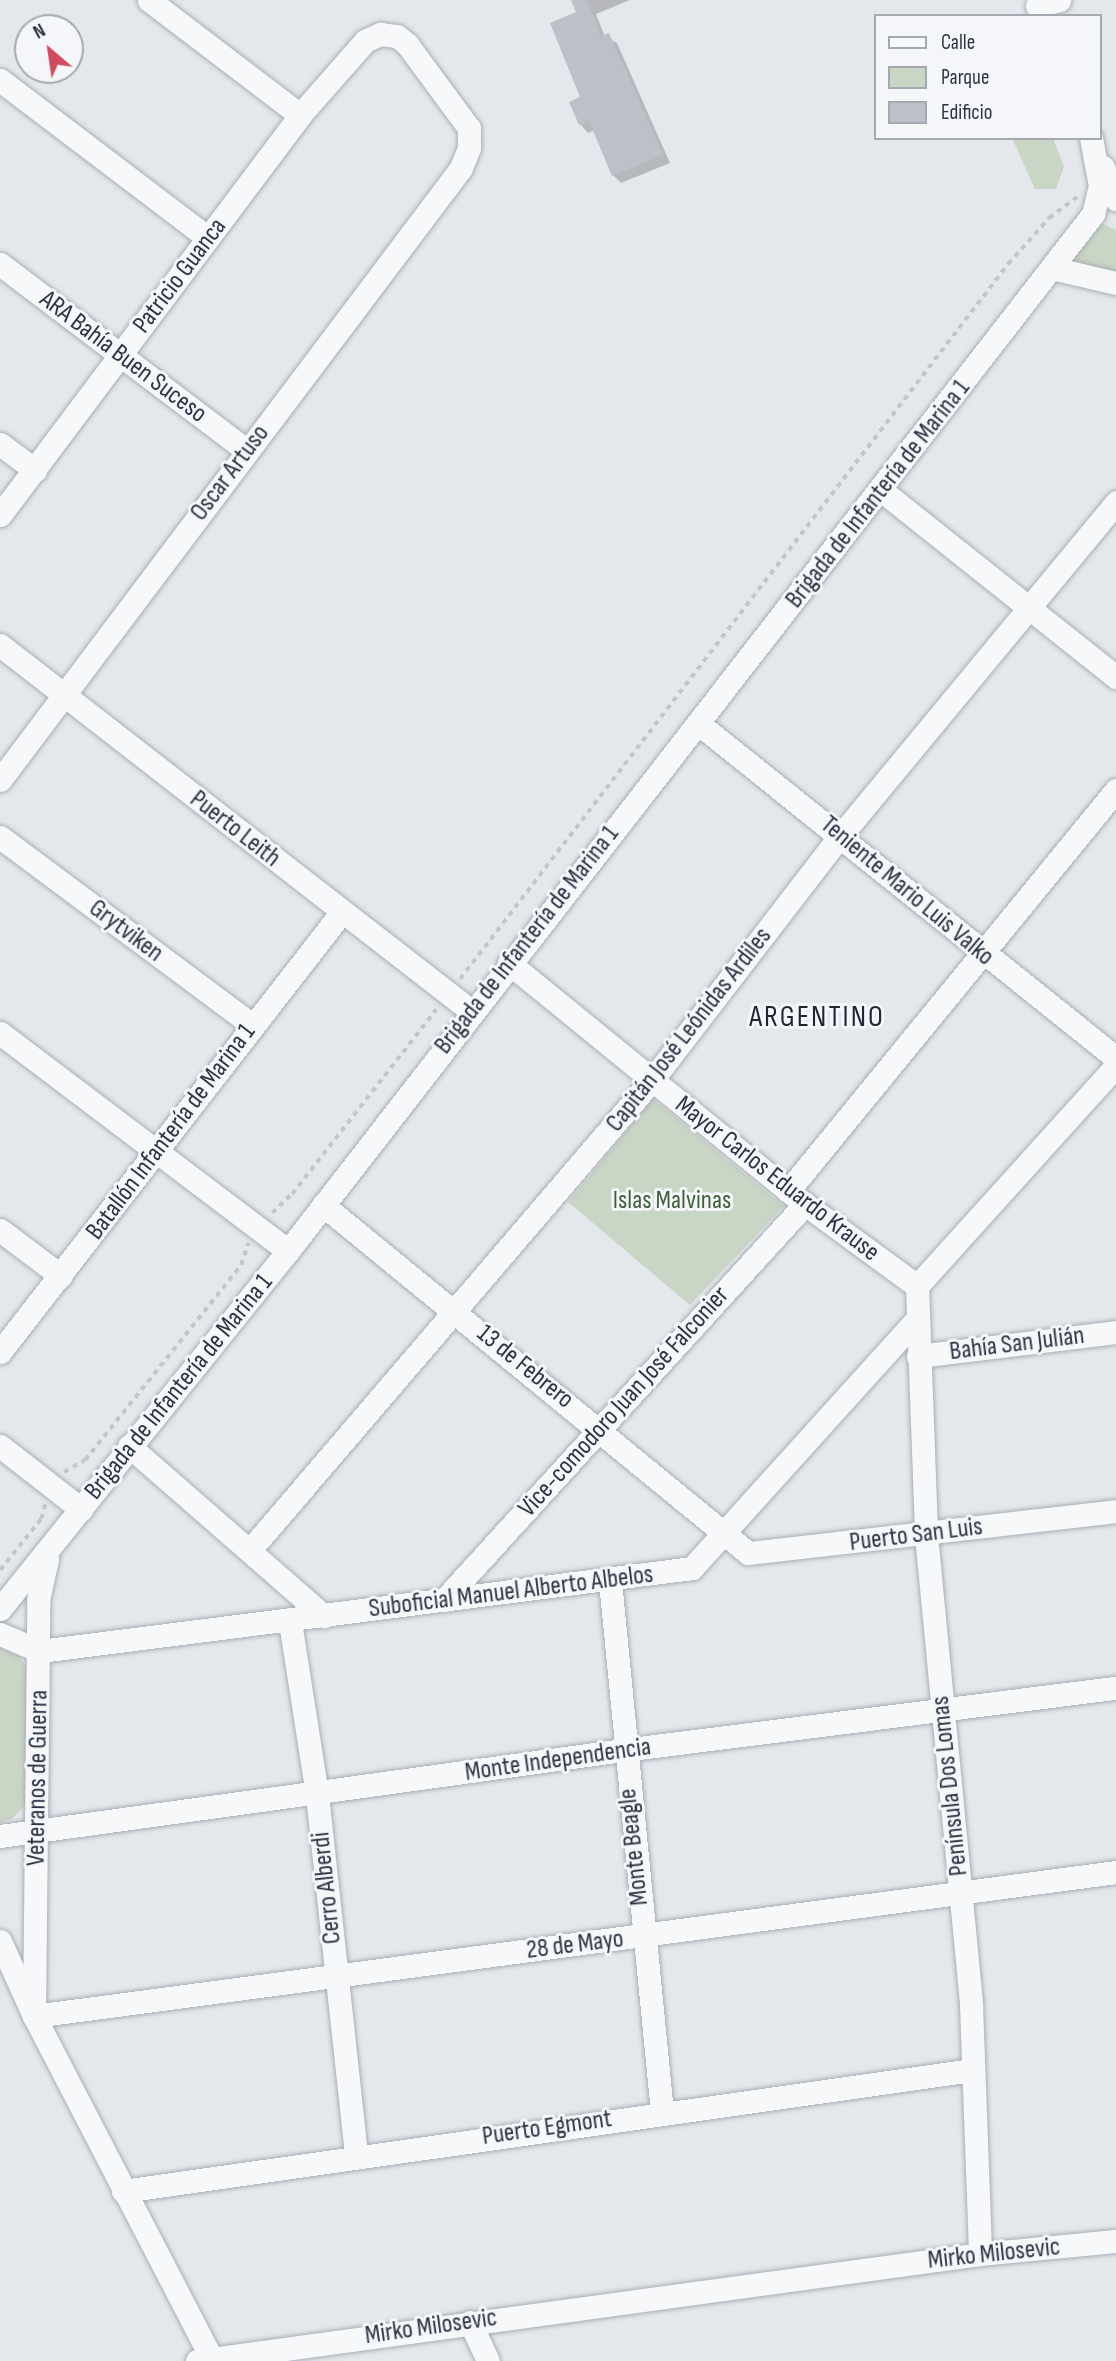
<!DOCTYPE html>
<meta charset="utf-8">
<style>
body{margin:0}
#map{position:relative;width:1116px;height:2361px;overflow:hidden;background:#e4e7ec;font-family:"Sofia Sans Condensed",sans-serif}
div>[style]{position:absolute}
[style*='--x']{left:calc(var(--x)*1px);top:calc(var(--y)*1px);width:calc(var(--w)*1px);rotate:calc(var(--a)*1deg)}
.green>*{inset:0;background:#c9d5c5}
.shadow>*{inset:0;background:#0003}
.building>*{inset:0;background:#bbc0c9}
.path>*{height:3.5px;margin-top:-1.75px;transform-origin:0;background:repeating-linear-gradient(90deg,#c2c5cb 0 5px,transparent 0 10px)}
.roads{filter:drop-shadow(0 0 2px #a9aeb6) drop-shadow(0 0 2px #a9aeb6)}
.minor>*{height:23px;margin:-11.5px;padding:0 11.5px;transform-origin:11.5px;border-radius:11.5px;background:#f7f8fa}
span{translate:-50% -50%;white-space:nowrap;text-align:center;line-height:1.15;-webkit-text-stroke:6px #f4f6f9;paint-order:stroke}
.street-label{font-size:26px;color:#2b3544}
.park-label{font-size:26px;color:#406039}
.quarter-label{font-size:30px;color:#1d2635;letter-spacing:2px}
.legend{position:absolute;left:874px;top:14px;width:228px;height:126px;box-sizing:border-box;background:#f4f6f9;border:2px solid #a4a9b1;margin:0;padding:9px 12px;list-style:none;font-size:21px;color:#2b3544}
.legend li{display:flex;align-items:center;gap:14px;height:35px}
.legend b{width:35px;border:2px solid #a4a9b1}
.north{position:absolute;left:14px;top:14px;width:70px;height:70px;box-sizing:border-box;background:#f4f6f9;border:2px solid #a4a9b1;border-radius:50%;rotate:331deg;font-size:19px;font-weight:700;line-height:28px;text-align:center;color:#2b3544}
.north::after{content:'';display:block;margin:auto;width:24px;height:32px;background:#ce4c60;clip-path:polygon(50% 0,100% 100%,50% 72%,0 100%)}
</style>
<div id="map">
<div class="green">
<i style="clip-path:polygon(1012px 138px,1053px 138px,1064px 167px,1056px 189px,1035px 189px)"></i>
<i style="clip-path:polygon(1104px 224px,1116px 230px,1116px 274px,1071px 262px,1093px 229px)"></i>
<i style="clip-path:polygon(653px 1099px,784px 1206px,690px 1305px,568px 1202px)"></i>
<i style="clip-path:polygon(0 1648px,19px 1656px,27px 1668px,26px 1804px,12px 1819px,0 1823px)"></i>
</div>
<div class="shadow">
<i style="clip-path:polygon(573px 0,630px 0,596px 14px,605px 37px,617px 43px,670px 163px,621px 183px,613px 175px,595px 130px,588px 133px,580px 124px,578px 13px)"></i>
</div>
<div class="building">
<i style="clip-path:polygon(571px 0,587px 0,601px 36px,609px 33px,663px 155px,612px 176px,589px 121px,579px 125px,569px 102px,580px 97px,550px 23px,576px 12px)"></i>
</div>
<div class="path">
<i style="--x:460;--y:979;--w:901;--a:-52.53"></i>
<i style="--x:1008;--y:264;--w:62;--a:-48.3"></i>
<i style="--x:1049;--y:218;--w:35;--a:-37"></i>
<i style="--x:272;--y:1213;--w:28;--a:-44"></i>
<i style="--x:292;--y:1194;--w:234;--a:-52"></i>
<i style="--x:64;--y:1472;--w:24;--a:-30"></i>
<i style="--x:85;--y:1460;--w:250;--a:-51.3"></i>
<i style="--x:241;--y:1265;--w:23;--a:-72"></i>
<i style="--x:0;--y:1570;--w:65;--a:-51.2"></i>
<i style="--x:41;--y:1519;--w:15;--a:-74"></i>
</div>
<div class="roads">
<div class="minor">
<i style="--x:149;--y:0;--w:190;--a:37.3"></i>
<i style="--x:1037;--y:6;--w:23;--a:-15"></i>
<i style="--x:0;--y:80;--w:261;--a:37.2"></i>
<i style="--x:1103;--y:167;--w:35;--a:68"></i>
<i style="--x:0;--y:264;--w:310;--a:37.1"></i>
<i style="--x:1052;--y:268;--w:66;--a:13.2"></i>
<i style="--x:0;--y:444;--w:44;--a:36.6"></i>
<i style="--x:882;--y:491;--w:299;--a:38.5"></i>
<i style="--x:0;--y:515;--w:500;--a:-53.1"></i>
<i style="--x:300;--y:115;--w:98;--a:-48.7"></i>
<i style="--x:365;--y:41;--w:17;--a:-25"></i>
<i style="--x:380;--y:34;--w:17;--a:7"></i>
<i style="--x:397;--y:36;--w:13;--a:39"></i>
<i style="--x:407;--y:44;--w:104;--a:53.6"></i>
<i style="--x:469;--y:128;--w:20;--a:90"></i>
<i style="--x:469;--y:148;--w:22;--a:112"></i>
<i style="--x:461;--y:168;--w:766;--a:126.99"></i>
<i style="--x:0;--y:645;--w:596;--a:37.85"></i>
<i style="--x:699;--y:724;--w:534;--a:38.69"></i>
<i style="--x:0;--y:837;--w:314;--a:36.7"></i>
<i style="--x:509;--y:963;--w:382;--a:39.2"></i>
<i style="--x:805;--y:1204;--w:139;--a:36.2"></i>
<i style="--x:0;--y:1033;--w:361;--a:37.1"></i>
<i style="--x:788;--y:1191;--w:518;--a:-50.72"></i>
<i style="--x:323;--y:1205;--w:549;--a:39.31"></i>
<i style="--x:748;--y:1553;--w:370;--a:-6.5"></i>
<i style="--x:0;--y:1230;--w:76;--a:37"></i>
<i style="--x:917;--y:1286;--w:249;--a:87.9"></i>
<i style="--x:926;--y:1535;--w:472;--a:84.5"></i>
<i style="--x:971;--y:2005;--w:249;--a:87.9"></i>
<i style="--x:917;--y:1286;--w:297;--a:-47.9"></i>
<i style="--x:0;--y:1352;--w:556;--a:-52.16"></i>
<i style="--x:918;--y:1356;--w:199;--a:-6.9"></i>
<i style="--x:0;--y:1446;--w:103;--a:37.9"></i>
<i style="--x:129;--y:1446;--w:259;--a:41.1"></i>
<i style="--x:250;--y:1550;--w:618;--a:-49.46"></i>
<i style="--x:652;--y:1080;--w:309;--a:-52.4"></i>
<i style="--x:841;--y:835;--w:432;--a:-50.4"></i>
<i style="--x:610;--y:1581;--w:534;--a:84.41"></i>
<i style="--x:444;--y:1600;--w:536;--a:-47.65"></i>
<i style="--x:0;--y:1609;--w:459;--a:-51.2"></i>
<i style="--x:288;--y:1251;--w:1313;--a:-52.18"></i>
<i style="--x:1093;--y:214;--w:29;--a:-76"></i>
<i style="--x:1100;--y:186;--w:49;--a:-100.6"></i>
<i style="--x:290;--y:1622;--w:175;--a:81.1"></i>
<i style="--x:317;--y:1795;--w:362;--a:83.8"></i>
<i style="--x:0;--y:1634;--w:43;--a:23"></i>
<i style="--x:40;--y:1651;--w:657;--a:-7.25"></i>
<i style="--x:692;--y:1568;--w:336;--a:-47.9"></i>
<i style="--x:0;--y:1836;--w:629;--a:-7.86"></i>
<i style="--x:623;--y:1750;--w:497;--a:-7.2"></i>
<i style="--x:0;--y:1941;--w:82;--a:65.6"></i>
<i style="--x:34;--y:2016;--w:389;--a:62.6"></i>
<i style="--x:34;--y:2016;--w:1092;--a:-7.58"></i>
<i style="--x:34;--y:2016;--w:416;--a:-89.4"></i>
<i style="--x:38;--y:1600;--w:42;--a:-77.6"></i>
<i style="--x:123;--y:2191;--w:858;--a:-8.11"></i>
<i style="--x:470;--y:2322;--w:43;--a:65.2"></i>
<i style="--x:197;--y:2361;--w:790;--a:-7.78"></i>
<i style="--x:980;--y:2254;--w:137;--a:-5.5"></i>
</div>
</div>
<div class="street-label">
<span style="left:180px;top:276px;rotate:-53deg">Patricio Guanca</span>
<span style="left:123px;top:357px;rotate:37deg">ARA Bahía Buen Suceso</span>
<span style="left:230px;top:473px;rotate:-53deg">Oscar Artuso</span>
<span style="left:878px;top:494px;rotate:-52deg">Brigada de Infantería de Marina 1</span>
<span style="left:235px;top:829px;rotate:38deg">Puerto Leith</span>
<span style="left:907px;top:891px;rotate:40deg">Teniente Mario Luis Valko</span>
<span style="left:126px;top:931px;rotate:37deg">Grytviken</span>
<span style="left:527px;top:940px;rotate:-52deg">Brigada de Infantería de Marina 1</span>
<span style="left:689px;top:1030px;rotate:-52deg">Capitán José Leónidas Ardiles</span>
<span style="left:171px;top:1132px;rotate:-53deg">Batallón Infantería de Marina 1</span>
<span style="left:777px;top:1179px;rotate:38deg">Mayor Carlos Eduardo Krause</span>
<span style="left:1017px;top:1344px;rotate:-7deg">Bahía San Julián</span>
<span style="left:525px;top:1367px;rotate:39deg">13 de Febrero</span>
<span style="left:179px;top:1387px;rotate:-51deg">Brigada de Infantería de Marina 1</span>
<span style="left:624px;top:1402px;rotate:-48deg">Vice-comodoro Juan José Falconier</span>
<span style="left:916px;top:1535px;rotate:-7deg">Puerto San Luis</span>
<span style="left:511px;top:1592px;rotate:-7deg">Suboficial Manuel Alberto Albelos</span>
<span style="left:558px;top:1760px;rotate:-8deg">Monte Independencia</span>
<span style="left:38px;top:1778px;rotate:-89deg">Veteranos de Guerra</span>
<span style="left:950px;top:1786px;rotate:-96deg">Península Dos Lomas</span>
<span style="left:634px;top:1847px;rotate:-96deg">Monte Beagle</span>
<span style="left:327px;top:1888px;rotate:-96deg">Cerro Alberdi</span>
<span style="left:575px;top:1945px;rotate:-7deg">28 de Mayo</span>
<span style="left:547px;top:2128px;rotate:-8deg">Puerto Egmont</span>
<span style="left:994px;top:2254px;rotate:-6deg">Mirko Milosevic</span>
<span style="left:431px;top:2327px;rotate:-8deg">Mirko Milosevic</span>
</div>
<div class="park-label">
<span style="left:672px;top:1201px">Islas Malvinas</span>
</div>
<div class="quarter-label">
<span style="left:817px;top:1017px">ARGENTINO</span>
</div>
<ul class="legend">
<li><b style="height:9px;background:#f7f8fa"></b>Calle</li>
<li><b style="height:19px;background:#c9d5c5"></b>Parque</li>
<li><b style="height:19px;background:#bbc0c9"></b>Edificio</li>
</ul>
<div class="north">N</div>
</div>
